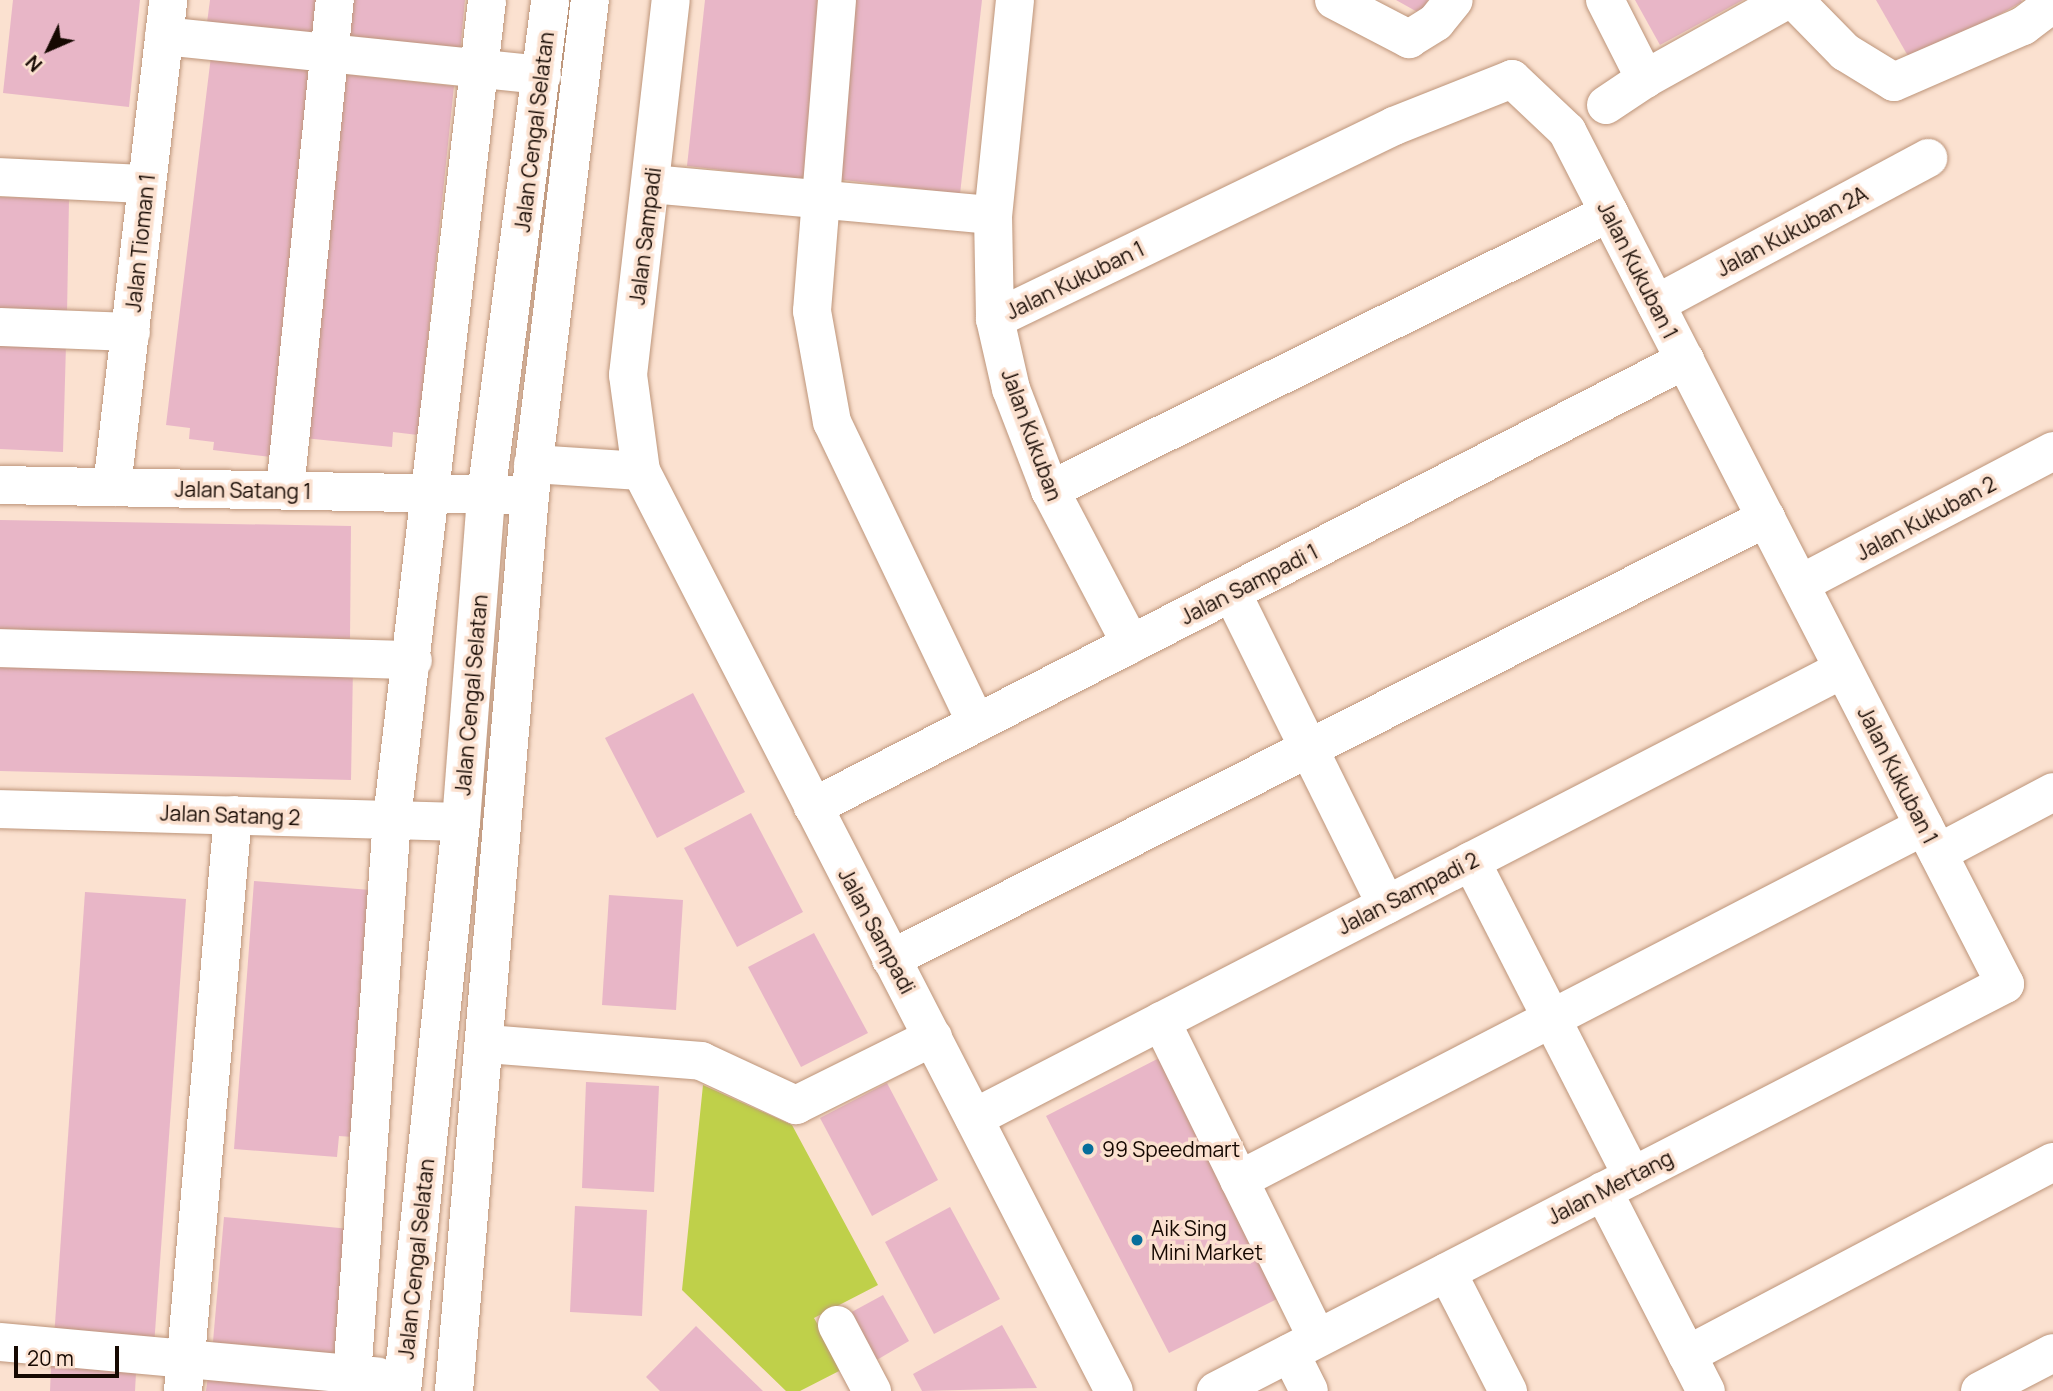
<!DOCTYPE html>
<style>
body{margin:0}
#map{position:relative;width:2053px;height:1391px;overflow:hidden;background:#fbe1d0;font-family:Manrope,sans-serif}
div>[style]{position:absolute}
[style*='--x']{left:calc(var(--x)*1px);top:calc(var(--y)*1px);width:calc(var(--w)*1px);rotate:calc(var(--a)*1deg)}
.green>*{inset:0;background:#bfd04a}
.building>*{inset:0;background:#e8b6c7}
.roads{filter:drop-shadow(0 0 2px #bd957a) drop-shadow(0 0 2px #bd957a)}
.minor>*{height:38px;margin:-19px;padding:0 19px;transform-origin:19px;border-radius:19px;background:#fff}
.dots>*{width:19px;height:19px;translate:-50% -50%;box-sizing:border-box;border:4px solid #fbe1d0;border-radius:50%}
span{translate:-50% -50%;white-space:nowrap;text-align:center;line-height:1.15;-webkit-text-stroke:7px #fbe1d0;paint-order:stroke}
.street-label{font-size:21px;color:#160902}
.poi-label{font-size:21px;color:#160902}
.left{translate:0 -50%;text-align:left}
.north{position:absolute;left:14px;top:14px;width:70px;height:70px;-webkit-text-stroke:5px #fbe1d0;paint-order:stroke;rotate:226deg;font-size:19px;font-weight:700;line-height:28px;text-align:center;color:#160902}
.north::after{content:'';display:block;margin:auto;width:24px;height:32px;background:#160902;clip-path:polygon(50% 0,100% 100%,50% 72%,0 100%)}
.scale{position:absolute;left:14px;top:1346px;width:105px;height:32px;box-sizing:border-box;border:4px solid #160902;border-top:0;padding-left:9px;font-size:21px;line-height:24px;white-space:nowrap;color:#160902;-webkit-text-stroke:5px #fbe1d0;paint-order:stroke}
</style>
<div id="map">
<div class="green">
<i style="clip-path:polygon(703px 1085px,792px 1125px,878px 1285px,814px 1318px,843px 1369px,800px 1391px,786px 1391px,682px 1290px)"></i>
</div>
<div class="building">
<i style="clip-path:polygon(13px 0,140px 0,129px 107px,3px 93px)"></i>
<i style="clip-path:polygon(210px 0,325px 0,322px 36px,207px 23px)"></i>
<i style="clip-path:polygon(346px 0,465px 0,460px 52px,341px 38px)"></i>
<i style="clip-path:polygon(705px 0,829px 0,809px 180px,687px 166px)"></i>
<i style="clip-path:polygon(856px 0,982px 0,960px 194px,836px 179px)"></i>
<i style="clip-path:polygon(1396px 0,1428px 0,1421px 14px)"></i>
<i style="clip-path:polygon(1635px 0,1743px 0,1660px 45px)"></i>
<i style="clip-path:polygon(1876px 0,2021px 0,2022px 2px,1912px 63px)"></i>
<i style="clip-path:polygon(211px 56px,318px 70px,271px 457px,213px 450px,214px 442px,189px 439px,190px 428px,166px 425px)"></i>
<i style="clip-path:polygon(343px 74px,454px 86px,418px 435px,393px 432px,392px 447px,304px 438px)"></i>
<i style="clip-path:polygon(0 197px,69px 199px,67px 315px,0 313px)"></i>
<i style="clip-path:polygon(0 341px,66px 344px,63px 452px,0 449px)"></i>
<i style="clip-path:polygon(0 520px,351px 526px,350px 639px,0 632px)"></i>
<i style="clip-path:polygon(0 657px,353px 667px,351px 780px,0 771px)"></i>
<i style="clip-path:polygon(693px 693px,745px 792px,657px 838px,605px 738px)"></i>
<i style="clip-path:polygon(751px 813px,803px 912px,737px 947px,684px 848px)"></i>
<i style="clip-path:polygon(254px 881px,371px 890px,353px 1137px,339px 1136px,337px 1157px,234px 1149px)"></i>
<i style="clip-path:polygon(85px 892px,186px 899px,154px 1346px,54px 1338px)"></i>
<i style="clip-path:polygon(609px 895px,683px 900px,676px 1010px,602px 1005px)"></i>
<i style="clip-path:polygon(814px 933px,868px 1033px,801px 1067px,748px 967px)"></i>
<i style="clip-path:polygon(1167px 1054px,1287px 1294px,1169px 1353px,1046px 1116px)"></i>
<i style="clip-path:polygon(586px 1082px,659px 1086px,654px 1192px,582px 1188px)"></i>
<i style="clip-path:polygon(887px 1083px,938px 1180px,872px 1216px,820px 1118px)"></i>
<i style="clip-path:polygon(575px 1206px,647px 1210px,642px 1316px,570px 1312px)"></i>
<i style="clip-path:polygon(950px 1207px,1000px 1299px,934px 1334px,885px 1242px)"></i>
<i style="clip-path:polygon(224px 1217px,350px 1229px,339px 1364px,212px 1353px)"></i>
<i style="clip-path:polygon(883px 1295px,909px 1341px,875px 1361px,848px 1314px)"></i>
<i style="clip-path:polygon(1002px 1325px,1037px 1388px,922px 1391px,913px 1374px)"></i>
<i style="clip-path:polygon(696px 1326px,734px 1363px,763px 1391px,660px 1391px,646px 1377px)"></i>
<i style="clip-path:polygon(51px 1366px,136px 1373px,135px 1391px,50px 1391px)"></i>
<i style="clip-path:polygon(208px 1376px,338px 1391px,206px 1391px)"></i>
</div>
<div class="roads">
<div class="minor">
<i style="--x:837;--y:0;--w:312;--a:94.6"></i>
<i style="--x:812;--y:311;--w:113;--a:79.8"></i>
<i style="--x:832;--y:422;--w:334;--a:64.4"></i>
<i style="--x:1015;--y:0;--w:216;--a:95.8"></i>
<i style="--x:993;--y:215;--w:104;--a:88.9"></i>
<i style="--x:995;--y:319;--w:72;--a:77.1"></i>
<i style="--x:1011;--y:389;--w:108;--a:68.9"></i>
<i style="--x:1050;--y:490;--w:174;--a:62.3"></i>
<i style="--x:1334;--y:0;--w:85;--a:27.5"></i>
<i style="--x:1409;--y:39;--w:32;--a:-32"></i>
<i style="--x:1436;--y:22;--w:28;--a:-51"></i>
<i style="--x:1605;--y:0;--w:89;--a:63.1"></i>
<i style="--x:1645;--y:79;--w:162;--a:-29.1"></i>
<i style="--x:1794;--y:0;--w:73;--a:45.6"></i>
<i style="--x:1845;--y:52;--w:57;--a:31.5"></i>
<i style="--x:1894;--y:82;--w:141;--a:-23.5"></i>
<i style="--x:2023;--y:26;--w:31;--a:-37"></i>
<i style="--x:2048;--y:7;--w:8;--a:-113"></i>
<i style="--x:164;--y:36;--w:380;--a:5.9"></i>
<i style="--x:1606;--y:105;--w:47;--a:-33.7"></i>
<i style="--x:0;--y:177;--w:145;--a:2.8"></i>
<i style="--x:651;--y:184;--w:343;--a:5.2"></i>
<i style="--x:1656;--y:304;--w:309;--a:-28.2"></i>
<i style="--x:995;--y:319;--w:443;--a:-25.8"></i>
<i style="--x:1394;--y:126;--w:127;--a:-21.7"></i>
<i style="--x:1512;--y:79;--w:76;--a:43.4"></i>
<i style="--x:1567;--y:131;--w:959;--a:62.82"></i>
<i style="--x:2005;--y:984;--w:888;--a:152.71"></i>
<i style="--x:0;--y:327;--w:131;--a:2.2"></i>
<i style="--x:533;--y:464;--w:108;--a:3.7"></i>
<i style="--x:641;--y:471;--w:1034;--a:62.79"></i>
<i style="--x:641;--y:471;--w:97;--a:-97.7"></i>
<i style="--x:628;--y:375;--w:377;--a:-83.5"></i>
<i style="--x:0;--y:485;--w:512;--a:1.12"></i>
<i style="--x:112;--y:487;--w:490;--a:-83.4"></i>
<i style="--x:285;--y:490;--w:493;--a:-84.2"></i>
<i style="--x:1050;--y:490;--w:624;--a:-26.36"></i>
<i style="--x:1800;--y:584;--w:286;--a:-27.7"></i>
<i style="--x:1232;--y:593;--w:348;--a:63.7"></i>
<i style="--x:0;--y:648;--w:413;--a:1.7"></i>
<i style="--x:813;--y:807;--w:980;--a:-27.14"></i>
<i style="--x:0;--y:809;--w:461;--a:1.6"></i>
<i style="--x:1938;--y:853;--w:130;--a:-27.9"></i>
<i style="--x:1471;--y:861;--w:354;--a:62.9"></i>
<i style="--x:891;--y:959;--w:980;--a:-26.75"></i>
<i style="--x:1161;--y:1021;--w:353;--a:63.8"></i>
<i style="--x:487;--y:1044;--w:215;--a:4.5"></i>
<i style="--x:701;--y:1061;--w:105;--a:24.9"></i>
<i style="--x:796;--y:1105;--w:153;--a:-26.4"></i>
<i style="--x:974;--y:1118;--w:978;--a:-27.32"></i>
<i style="--x:1239;--y:1180;--w:771;--a:-27.33"></i>
<i style="--x:1603;--y:1191;--w:225;--a:62.8"></i>
<i style="--x:1447;--y:1272;--w:134;--a:62.9"></i>
<i style="--x:837;--y:1325;--w:75;--a:62.1"></i>
<i style="--x:0;--y:1342;--w:379;--a:5.2"></i>
<i style="--x:1290;--y:1353;--w:42;--a:63.4"></i>
<i style="--x:1687;--y:1355;--w:414;--a:-27.8"></i>
<i style="--x:183;--y:1391;--w:578;--a:-85.04"></i>
<i style="--x:351;--y:1391;--w:573;--a:-85.9"></i>
<i style="--x:392;--y:819;--w:824;--a:-83.38"></i>
<i style="--x:402;--y:1391;--w:572;--a:-84.08"></i>
<i style="--x:461;--y:822;--w:328;--a:-85.6"></i>
<i style="--x:486;--y:495;--w:499;--a:-82.6"></i>
<i style="--x:454;--y:1391;--w:899;--a:-85.15"></i>
<i style="--x:530;--y:495;--w:499;--a:-83.1"></i>
<i style="--x:1980;--y:1391;--w:82;--a:-27.5"></i>
</div>
</div>
<div class="dots">
<i style="left:1088px;top:1149px;background:#076e9b"></i>
<i style="left:1137px;top:1240px;background:#076e9b"></i>
</div>
<div class="street-label">
<span style="left:534px;top:132px;rotate:-83deg">Jalan Cengal Selatan</span>
<span style="left:1792px;top:231px;rotate:-28deg">Jalan Kukuban 2A</span>
<span style="left:645px;top:236px;rotate:-83deg">Jalan Sampadi</span>
<span style="left:140px;top:243px;rotate:-84deg">Jalan Tioman 1</span>
<span style="left:1638px;top:270px;rotate:63deg">Jalan Kukuban 1</span>
<span style="left:1075px;top:280px;rotate:-26deg">Jalan Kukuban 1</span>
<span style="left:1032px;top:435px;rotate:70deg">Jalan Kukuban</span>
<span style="left:243px;top:490px;rotate:1deg">Jalan Satang 1</span>
<span style="left:1926px;top:518px;rotate:-28deg">Jalan Kukuban 2</span>
<span style="left:1249px;top:584px;rotate:-27deg">Jalan Sampadi 1</span>
<span style="left:471px;top:695px;rotate:-85deg">Jalan Cengal Selatan</span>
<span style="left:1898px;top:775px;rotate:63deg">Jalan Kukuban 1</span>
<span style="left:230px;top:815px;rotate:2deg">Jalan Satang 2</span>
<span style="left:1408px;top:893px;rotate:-27deg">Jalan Sampadi 2</span>
<span style="left:877px;top:931px;rotate:62deg">Jalan Sampadi</span>
<span style="left:1610px;top:1187px;rotate:-27deg">Jalan Mertang</span>
<span style="left:416px;top:1259px;rotate:-84deg">Jalan Cengal Selatan</span>
</div>
<div class="poi-label">
<span class="left" style="left:1102px;top:1149px">99 Speedmart</span>
<span class="left" style="left:1151px;top:1240px">Aik Sing<br>Mini Market</span>
</div>
<div class="north">N</div>
<div class="scale">20 m</div>
</div>
